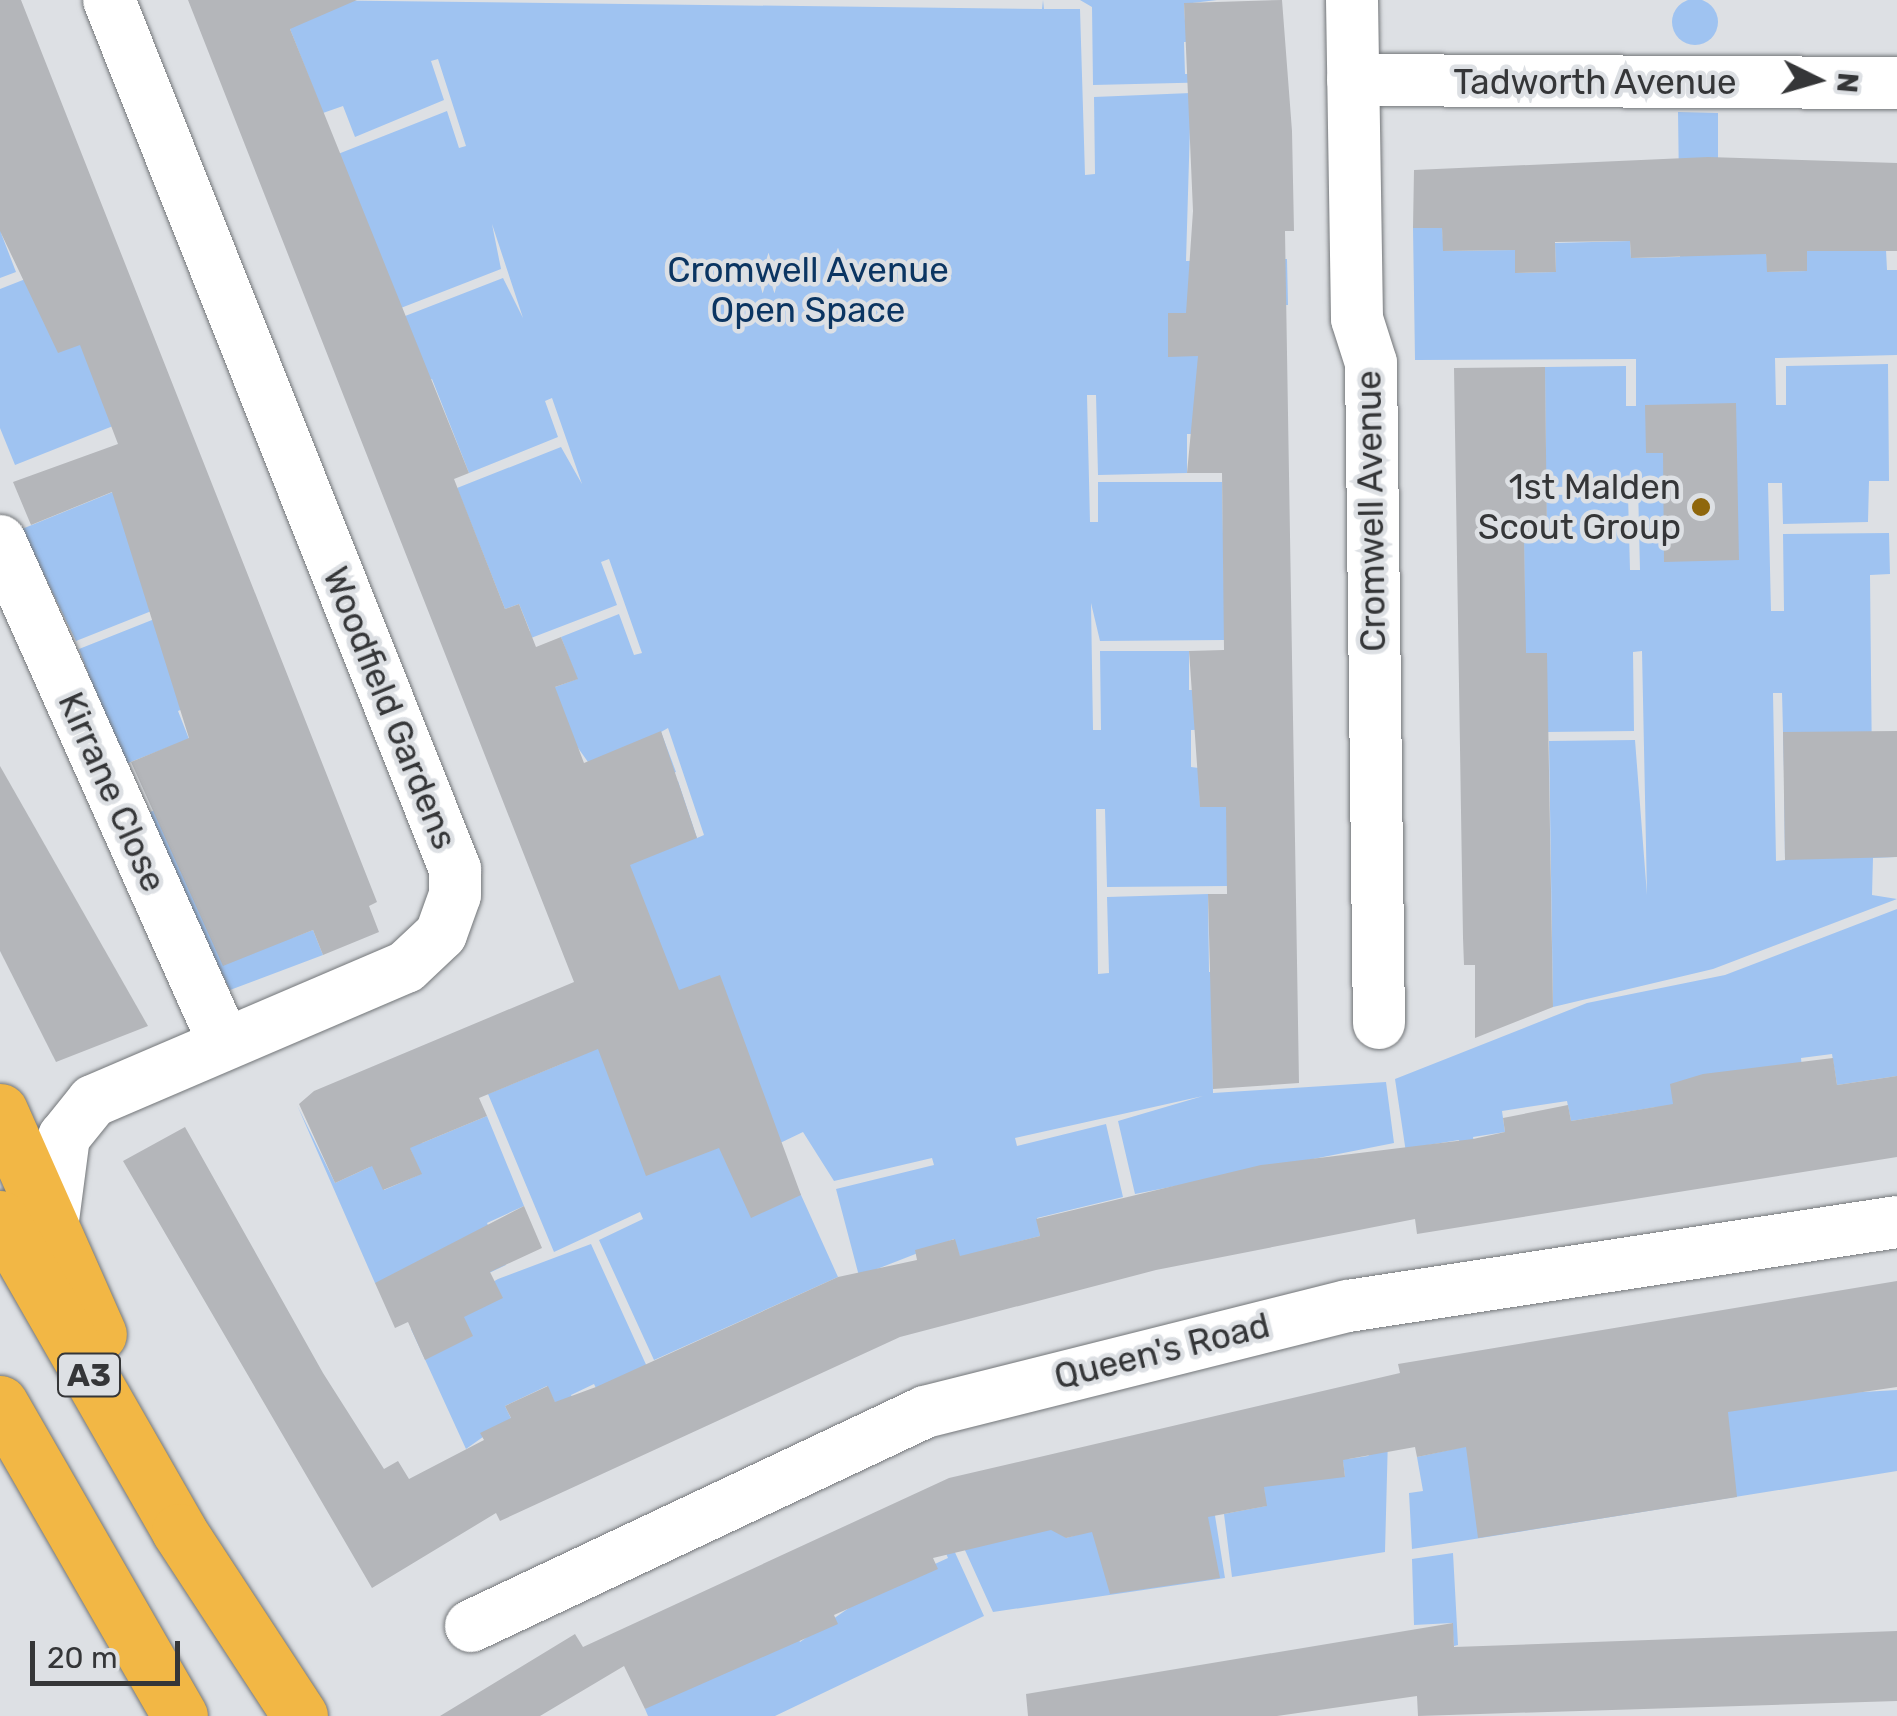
<!DOCTYPE html>
<style>
body{margin:0}
#map{position:relative;width:1897px;height:1716px;overflow:hidden;background:#dde0e4;font-family:Rubik,sans-serif}
div>[style]{position:absolute}
[style*='--x']{left:calc(var(--x)*1px);top:calc(var(--y)*1px);width:calc(var(--w)*1px);rotate:calc(var(--a)*1deg)}
.green>*{inset:0;background:#9fc3f1}
.round{border-radius:50%}
.building>*{inset:0;background:#b4b6ba}
.roads{filter:drop-shadow(0 0 2px #737679) drop-shadow(0 0 2px #737679)}
.minor>*{height:52px;margin:-26px;padding:0 26px;transform-origin:26px;border-radius:26px;background:#fff}
.highway>*{height:55px;margin:-27.5px;padding:0 27.5px;transform-origin:27.5px;border-radius:27.5px;background:#f2b745}
.dots>*{width:28px;height:28px;translate:-50% -50%;box-sizing:border-box;border:5px solid #dde0e4;border-radius:50%}
span{translate:-50% -50%;white-space:nowrap;text-align:center;line-height:1.15;-webkit-text-stroke:9px #dde0e4;paint-order:stroke}
.shield-label span{padding:2px 8px;background:#dde0e4;border:2px solid;border-radius:8px;-webkit-text-stroke-width:0}
.shield-label{font-size:32px;color:#353638;font-weight:700}
.street-label{font-size:35px;color:#353638}
.park-label{font-size:35px;color:#0b3562}
.poi-label{font-size:35px;color:#353638}
.right{translate:-100% -50%;text-align:right}
.north{position:absolute;left:1767px;top:30px;width:100px;height:100px;-webkit-text-stroke:8px #dde0e4;paint-order:stroke;rotate:95deg;font-size:28px;font-weight:700;line-height:40px;text-align:center;color:#353638}
.north::after{content:'';display:block;margin:auto;width:35px;height:45px;background:#353638;clip-path:polygon(50% 0,100% 100%,50% 72%,0 100%)}
.scale{position:absolute;left:30px;top:1641px;width:150px;height:45px;box-sizing:border-box;border:5px solid #353638;border-top:0;padding-left:12px;font-size:30px;line-height:35px;white-space:nowrap;color:#353638;-webkit-text-stroke:8px #dde0e4;paint-order:stroke}
</style>
<div id="map">
<div class="green">
<i class="round" style="left:1672px;top:-1px;width:46px;height:46px"></i>
<i style="clip-path:polygon(299px 0,1042px 9px,1043px 0,1044px 9px,1080px 9px,1085px 175px,1095px 174px,1094px 97px,1191px 93px,1186px 261px,1287px 259px,1288px 305px,1196px 306px,1168px 356px,1198px 356px,1198px 434px,1187px 434px,1187px 473px,1098px 475px,1096px 395px,1087px 395px,1090px 522px,1098px 522px,1098px 482px,1222px 482px,1225px 640px,1100px 641px,1091px 603px,1093px 730px,1101px 730px,1100px 651px,1189px 651px,1189px 690px,1226px 690px,1227px 729px,1191px 730px,1191px 767px,1199px 768px,1200px 807px,1227px 807px,1229px 886px,1107px 887px,1105px 809px,1096px 809px,1098px 974px,1109px 973px,1107px 897px,1208px 894px,1209px 972px,1231px 973px,1212px 1014px,1213px 1093px,1386px 1082px,1394px 1143px,1135px 1194px,1118px 1121px,1203px 1096px,1015px 1138px,1017px 1146px,1106px 1124px,1123px 1197px,1037px 1218px,1040px 1236px,960px 1257px,954px 1239px,859px 1276px,836px 1189px,934px 1165px,932px 1158px,834px 1181px,803px 1132px,778px 1144px,838px 1277px,654px 1360px,599px 1240px,643px 1219px,640px 1212px,554px 1252px,488px 1094px,566px 1062px,625px 911px,621px 804px,678px 781px,697px 838px,704px 835px,668px 728px,661px 732px,676px 772px,603px 801px,588px 762px,539px 693px,577px 679px,561px 637px,619px 614px,634px 655px,642px 653px,609px 559px,601px 562px,617px 605px,518px 643px,530px 631px,519px 604px,505px 609px,457px 488px,561px 447px,582px 484px,552px 398px,545px 401px,558px 437px,469px 473px,432px 379px,417px 384px,400px 318px,503px 278px,523px 318px,492px 224px,501px 269px,388px 313px,338px 154px,447px 111px,459px 148px,466px 146px,438px 59px,431px 61px,444px 100px,355px 137px,343px 106px,323px 113px,290px 29px)"></i>
<i style="clip-path:polygon(1080px 0,1217px 0,1184px 4px,1185px 21px,1218px 21px,1218px 41px,1184px 42px,1185px 74px,1220px 74px,1220px 82px,1093px 85px,1092px 7px)"></i>
<i style="clip-path:polygon(1678px 112px,1718px 113px,1718px 223px,1766px 254px,1768px 272px,1807px 271px,1807px 250px,1886px 250px,1887px 270px,1897px 270px,1897px 355px,1775px 358px,1776px 405px,1786px 405px,1786px 366px,1888px 364px,1889px 481px,1869px 481px,1868px 522px,1783px 524px,1782px 483px,1768px 483px,1771px 611px,1784px 611px,1783px 534px,1889px 533px,1890px 574px,1870px 575px,1872px 769px,1784px 772px,1782px 693px,1773px 693px,1776px 861px,1785px 860px,1784px 781px,1873px 779px,1894px 819px,1895px 857px,1873px 858px,1872px 895px,1897px 899px,1713px 969px,1553px 1007px,1549px 741px,1635px 740px,1647px 895px,1642px 651px,1633px 652px,1634px 731px,1547px 732px,1547px 653px,1525px 653px,1524px 535px,1547px 535px,1546px 495px,1628px 494px,1630px 570px,1640px 570px,1638px 486px,1546px 487px,1545px 367px,1626px 366px,1626px 406px,1636px 406px,1636px 359px,1415px 360px,1413px 228px,1442px 228px,1444px 251px,1515px 250px,1516px 273px,1556px 272px,1555px 243px,1630px 241px,1631px 258px,1680px 257px)"></i>
<i style="clip-path:polygon(0 189px,1px 233px,16px 272px,0 278px)"></i>
<i style="clip-path:polygon(51px 269px,113px 426px,15px 465px,0 428px,0 289px)"></i>
<i style="clip-path:polygon(135px 483px,154px 610px,76px 641px,22px 529px)"></i>
<i style="clip-path:polygon(157px 618px,196px 703px,178px 711px,189px 739px,123px 765px,79px 649px)"></i>
<i style="clip-path:polygon(221px 784px,292px 938px,313px 930px,323px 955px,230px 990px,145px 814px)"></i>
<i style="clip-path:polygon(1897px 909px,1897px 1076px,1837px 1085px,1832px 1054px,1801px 1058px,1804px 1089px,1676px 1119px,1656px 1107px,1571px 1121px,1567px 1101px,1502px 1111px,1505px 1132px,1473px 1137px,1476px 1156px,1462px 1159px,1459px 1140px,1422px 1146px,1408px 1166px,1395px 1079px,1587px 1003px,1725px 975px)"></i>
<i style="clip-path:polygon(297px 1105px,335px 1183px,370px 1167px,364px 1147px,384px 1190px,421px 1174px,402px 1130px,422px 1143px,487px 1116px,524px 1206px,487px 1223px,506px 1265px,470px 1282px,375px 1283px)"></i>
<i style="clip-path:polygon(591px 1244px,654px 1382px,604px 1405px,594px 1384px,571px 1395px,581px 1416px,565px 1423px,547px 1386px,505px 1406px,523px 1443px,504px 1422px,466px 1449px,411px 1329px,498px 1279px)"></i>
<i style="clip-path:polygon(1897px 1390px,1897px 1471px,1412px 1549px,1409px 1493px,1423px 1491px,1417px 1457px,1660px 1404px)"></i>
<i style="clip-path:polygon(1388px 1437px,1385px 1552px,1232px 1577px,1224px 1514px,1266px 1506px,1261px 1463px,1345px 1477px,1341px 1446px,1348px 1459px,1368px 1456px)"></i>
<i style="clip-path:polygon(1212px 1497px,1225px 1578px,993px 1612px,959px 1537px,1028px 1535px,1053px 1515px,1066px 1538px)"></i>
<i style="clip-path:polygon(937px 1513px,984px 1616px,775px 1716px,648px 1716px,645px 1709px,787px 1617px,800px 1642px,869px 1594px,948px 1558px,930px 1516px)"></i>
<i style="clip-path:polygon(1453px 1553px,1458px 1645px,1454px 1646px,1452px 1623px,1414px 1625px,1412px 1559px)"></i>
</div>
<div class="building">
<i style="clip-path:polygon(0 0,21px 0,377px 902px,369px 906px,379px 932px,323px 955px,313px 930px,223px 966px,131px 762px,189px 738px,112px 492px,31px 525px,13px 482px,118px 444px,80px 345px,58px 353px,0 231px)"></i>
<i style="clip-path:polygon(188px 0,357px 0,290px 29px,469px 473px,454px 479px,505px 609px,519px 604px,536px 647px,561px 637px,578px 679px,555px 687px,584px 763px,661px 731px,697px 838px,630px 865px,679px 990px,720px 975px,801px 1195px,751px 1218px,719px 1148px,646px 1176px,598px 1049px,479px 1098px,487px 1116px,410px 1148px,422px 1174px,383px 1190px,372px 1166px,335px 1183px,299px 1104px,314px 1091px,574px 982px)"></i>
<i style="clip-path:polygon(1282px 0,1292px 131px,1294px 231px,1285px 231px,1299px 1083px,1213px 1089px,1208px 894px,1227px 894px,1226px 807px,1200px 807px,1189px 651px,1224px 650px,1222px 473px,1187px 473px,1198px 356px,1168px 357px,1168px 313px,1186px 313px,1193px 211px,1184px 3px)"></i>
<i style="clip-path:polygon(1708px 157px,1897px 163px,1897px 251px,1807px 251px,1807px 271px,1767px 272px,1766px 254px,1631px 258px,1630px 241px,1555px 242px,1556px 272px,1515px 273px,1515px 250px,1443px 251px,1442px 228px,1413px 228px,1414px 170px)"></i>
<i style="clip-path:polygon(1545px 367px,1547px 535px,1524px 535px,1526px 653px,1547px 653px,1553px 1007px,1475px 1038px,1475px 965px,1464px 965px,1463px 938px,1454px 368px)"></i>
<i style="clip-path:polygon(1736px 403px,1739px 560px,1664px 562px,1663px 453px,1646px 453px,1645px 405px)"></i>
<i style="clip-path:polygon(1897px 731px,1897px 857px,1785px 860px,1783px 732px)"></i>
<i style="clip-path:polygon(0 766px,148px 1026px,56px 1062px,0 951px)"></i>
<i style="clip-path:polygon(1833px 1058px,1837px 1085px,1897px 1076px,1897px 1157px,1417px 1234px,1415px 1219px,1156px 1270px,900px 1337px,500px 1521px,496px 1513px,372px 1588px,123px 1161px,185px 1127px,323px 1373px,384px 1469px,398px 1461px,409px 1479px,484px 1440px,480px 1433px,511px 1418px,505px 1406px,548px 1386px,555px 1402px,596px 1387px,838px 1277px,917px 1260px,915px 1250px,955px 1239px,960px 1256px,1040px 1236px,1036px 1219px,1261px 1165px,1473px 1139px,1505px 1132px,1503px 1118px,1568px 1105px,1571px 1121px,1673px 1104px,1670px 1084px,1703px 1074px)"></i>
<i style="clip-path:polygon(524px 1206px,542px 1248px,490px 1272px,503px 1298px,464px 1317px,473px 1336px,425px 1360px,408px 1322px,395px 1328px,375px 1283px)"></i>
<i style="clip-path:polygon(1897px 1281px,1897px 1387px,1728px 1412px,1737px 1497px,1478px 1538px,1466px 1447px,1417px 1457px,1415px 1447px,1343px 1460px,1345px 1477px,1264px 1487px,1267px 1506px,1208px 1517px,1220px 1578px,1110px 1594px,1092px 1532px,1066px 1538px,1051px 1530px,933px 1558px,938px 1569px,834px 1615px,838px 1624px,645px 1709px,624px 1666px,540px 1716px,440px 1716px,575px 1634px,583px 1647px,949px 1478px,1400px 1373px,1398px 1364px)"></i>
<i style="clip-path:polygon(1453px 1623px,1454px 1647px,1897px 1631px,1897px 1701px,1418px 1716px,1417px 1696px,1277px 1716px,1028px 1716px,1026px 1694px)"></i>
</div>
<div class="roads">
<div class="minor">
<i style="--x:1352;--y:0;--w:319;--a:89.1"></i>
<i style="--x:1357;--y:319;--w:46;--a:72.3"></i>
<i style="--x:1371;--y:363;--w:660;--a:89.31"></i>
<i style="--x:1353;--y:80;--w:544;--a:0.32"></i>
<i style="--x:0;--y:541;--w:550;--a:65.95"></i>
<i style="--x:53;--y:1220;--w:84;--a:-82.5"></i>
<i style="--x:64;--y:1137;--w:46;--a:-51.1"></i>
<i style="--x:93;--y:1101;--w:340;--a:-23.2"></i>
<i style="--x:406;--y:967;--w:48;--a:-43.3"></i>
<i style="--x:441;--y:934;--w:41;--a:-70.3"></i>
<i style="--x:455;--y:895;--w:26;--a:-90"></i>
<i style="--x:455;--y:869;--w:935;--a:-111.71"></i>
<i style="--x:471;--y:1626;--w:502;--a:-25.24"></i>
<i style="--x:925;--y:1412;--w:436;--a:-14.1"></i>
<i style="--x:1348;--y:1306;--w:555;--a:-8.7"></i>
</div>
<div class="highway">
<i style="--x:0;--y:1111;--w:244;--a:66.1"></i>
<i style="--x:0;--y:1218;--w:361;--a:60.2"></i>
<i style="--x:179;--y:1531;--w:221;--a:56.8"></i>
<i style="--x:0;--y:1403;--w:361;--a:60.1"></i>
</div>
</div>
<div class="dots">
<i style="left:1701px;top:507px;background:#8f670d"></i>
</div>
<div class="shield-label">
<span style="left:89px;top:1375px">A3</span>
</div>
<div class="street-label">
<span style="left:1595px;top:82px">Tadworth Avenue</span>
<span style="left:1371px;top:511px;rotate:-91deg">Cromwell Avenue</span>
<span style="left:390px;top:708px;rotate:68deg">Woodfield Gardens</span>
<span style="left:112px;top:792px;rotate:66deg">Kirrane Close</span>
<span style="left:1162px;top:1351px;rotate:-14deg">Queen's Road</span>
</div>
<div class="park-label">
<span style="left:808px;top:290px">Cromwell Avenue<br>Open Space</span>
</div>
<div class="poi-label">
<span class="right" style="left:1681px;top:507px">1st Malden<br>Scout Group</span>
</div>
<div class="north">N</div>
<div class="scale">20 m</div>
</div>
